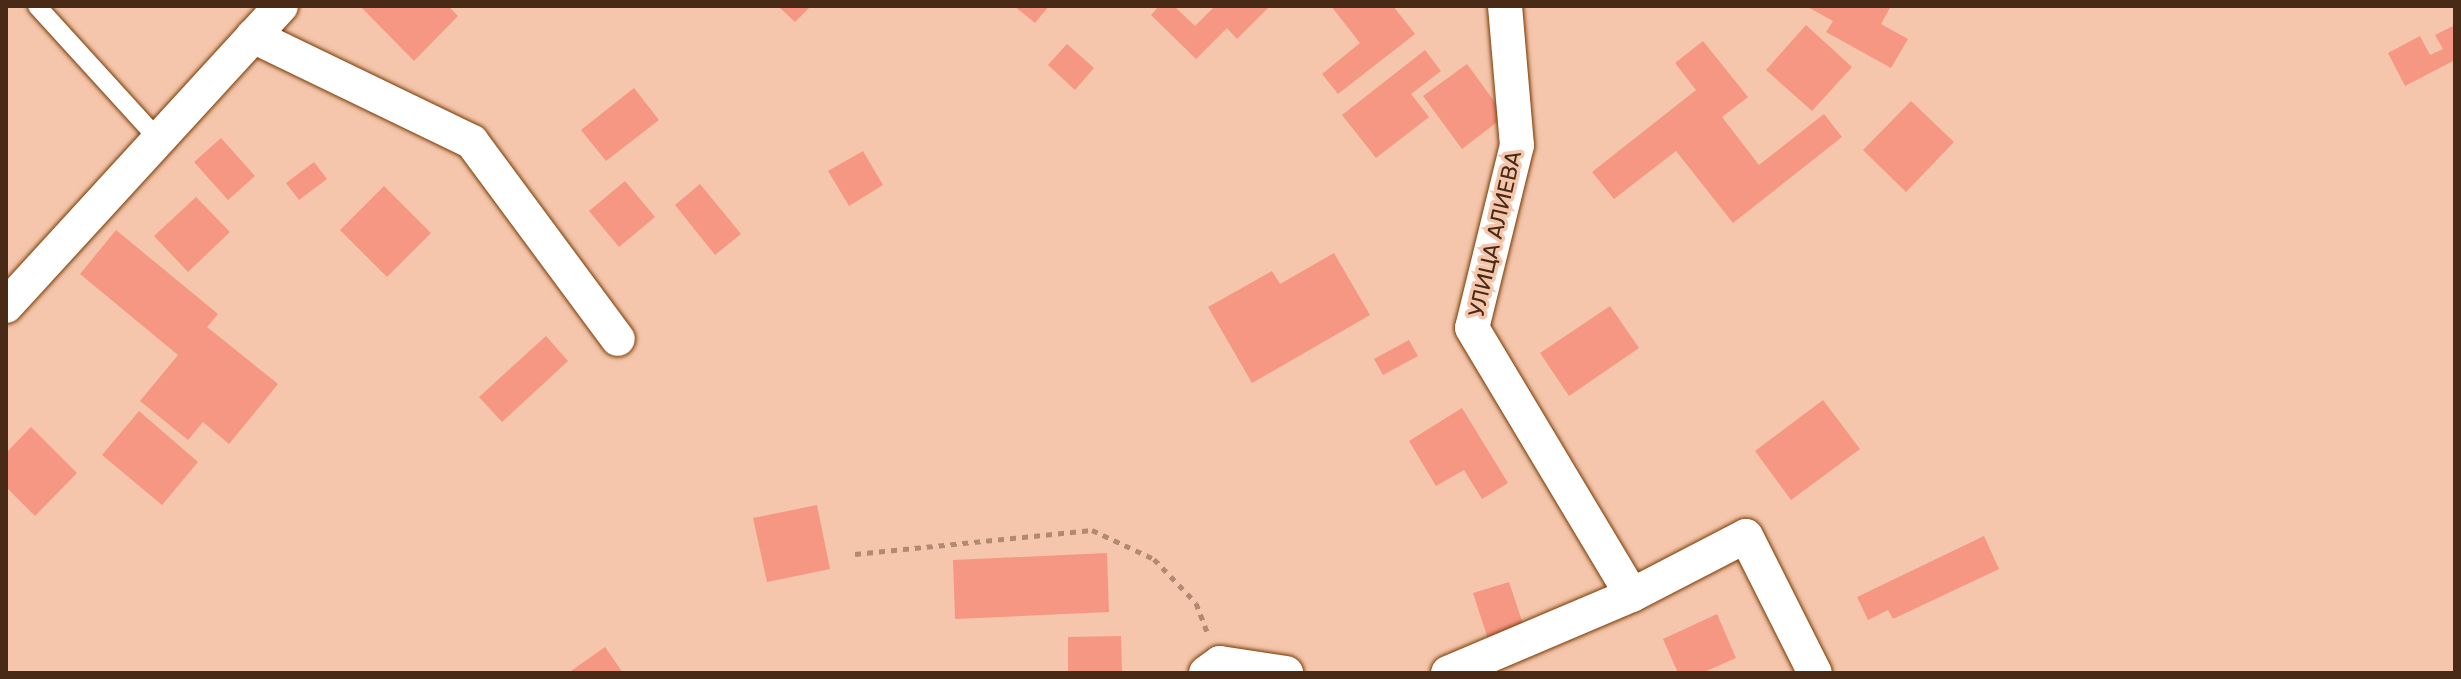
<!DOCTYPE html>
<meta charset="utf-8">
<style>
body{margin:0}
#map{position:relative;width:2461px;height:679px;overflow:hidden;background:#f5c6ab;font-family:Rubik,sans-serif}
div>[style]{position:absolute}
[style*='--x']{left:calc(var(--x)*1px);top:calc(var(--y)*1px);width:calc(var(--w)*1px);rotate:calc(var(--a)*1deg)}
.building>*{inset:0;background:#f69784}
.path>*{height:5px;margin-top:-2.5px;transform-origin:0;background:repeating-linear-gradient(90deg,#b28971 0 6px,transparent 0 12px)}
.roads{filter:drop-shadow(0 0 2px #793800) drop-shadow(0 0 2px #793800)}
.service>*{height:18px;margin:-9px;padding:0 9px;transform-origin:9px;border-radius:9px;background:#fff}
.minor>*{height:34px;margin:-17px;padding:0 17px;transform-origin:17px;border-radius:17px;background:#fff}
span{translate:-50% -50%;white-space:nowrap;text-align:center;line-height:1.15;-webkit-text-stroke:7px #f5c6ab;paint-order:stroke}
.street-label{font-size:22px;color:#482a17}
.frame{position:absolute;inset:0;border:8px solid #482a17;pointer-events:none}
</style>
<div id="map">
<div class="building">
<i style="clip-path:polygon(360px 6px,448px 6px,458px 16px,414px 61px)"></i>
<i style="clip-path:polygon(778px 6px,811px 6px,795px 22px)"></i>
<i style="clip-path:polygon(1014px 6px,1049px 6px,1035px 23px)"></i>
<i style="clip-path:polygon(1159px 6px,1174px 6px,1195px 26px,1215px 6px,1270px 6px,1237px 39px,1227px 28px,1196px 59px,1151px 15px)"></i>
<i style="clip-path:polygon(1331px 6px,1393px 6px,1415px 34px,1338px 94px,1322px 74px,1360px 43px)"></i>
<i style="clip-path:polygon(1806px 6px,1891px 6px,1881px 24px,1908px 39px,1891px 68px,1826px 32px,1833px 21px)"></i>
<i style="clip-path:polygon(1806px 25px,1852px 67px,1812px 111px,1766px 70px)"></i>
<i style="clip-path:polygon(2455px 25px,2455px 60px,2405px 86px,2388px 53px,2420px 36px,2430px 55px,2443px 49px,2435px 35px)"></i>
<i style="clip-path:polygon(1703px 41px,1748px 97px,1722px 117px,1759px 165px,1824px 114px,1842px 137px,1733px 223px,1676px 151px,1614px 199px,1592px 172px,1696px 90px,1675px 63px)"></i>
<i style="clip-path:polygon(1067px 44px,1094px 68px,1075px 90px,1048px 65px)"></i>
<i style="clip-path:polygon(1425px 50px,1441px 71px,1411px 94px,1429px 117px,1376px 158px,1342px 115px)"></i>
<i style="clip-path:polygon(1467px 64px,1505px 116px,1462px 149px,1423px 96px)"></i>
<i style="clip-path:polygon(634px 88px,659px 120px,606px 161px,581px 130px)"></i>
<i style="clip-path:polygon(1911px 101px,1954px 142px,1906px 192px,1863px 150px)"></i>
<i style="clip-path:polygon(221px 138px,255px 176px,228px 200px,194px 162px)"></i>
<i style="clip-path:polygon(863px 151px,883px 185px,849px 206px,828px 171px)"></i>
<i style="clip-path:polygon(314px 162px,327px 179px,299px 200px,286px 183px)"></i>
<i style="clip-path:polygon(625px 181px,655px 217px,619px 247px,589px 211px)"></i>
<i style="clip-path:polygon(700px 184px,741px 234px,715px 255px,675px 205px)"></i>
<i style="clip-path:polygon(384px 186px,431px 233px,387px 277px,340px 230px)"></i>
<i style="clip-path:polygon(196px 197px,230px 232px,188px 272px,154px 236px)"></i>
<i style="clip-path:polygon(116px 230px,218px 314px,207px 327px,278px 384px,229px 444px,203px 422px,188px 440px,140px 401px,178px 355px,80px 274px)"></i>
<i style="clip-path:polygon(1334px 253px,1370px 315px,1252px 383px,1208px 307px,1272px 271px,1280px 284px)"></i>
<i style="clip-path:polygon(1610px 306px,1639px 348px,1569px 396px,1540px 353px)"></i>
<i style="clip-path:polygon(546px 336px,568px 361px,502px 422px,479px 397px)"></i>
<i style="clip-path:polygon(1409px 340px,1418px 356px,1383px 375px,1374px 359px)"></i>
<i style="clip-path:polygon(1823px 400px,1860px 449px,1791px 500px,1755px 451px)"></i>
<i style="clip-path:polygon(1462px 408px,1508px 483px,1482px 499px,1464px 470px,1436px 486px,1409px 441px)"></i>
<i style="clip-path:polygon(139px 411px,198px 462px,162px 505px,102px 455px)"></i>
<i style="clip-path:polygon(31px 427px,77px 473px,35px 516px,6px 487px,6px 453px)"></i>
<i style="clip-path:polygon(817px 505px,830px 569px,767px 582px,753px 518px)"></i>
<i style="clip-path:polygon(1984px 536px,1999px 569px,1893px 619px,1888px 610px,1868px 620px,1857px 597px)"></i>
<i style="clip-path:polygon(1107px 553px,1109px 612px,955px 619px,953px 560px)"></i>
<i style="clip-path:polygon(1509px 582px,1524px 627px,1488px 639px,1473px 593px)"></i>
<i style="clip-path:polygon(1717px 614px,1736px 658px,1702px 673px,1678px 673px,1663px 639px)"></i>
<i style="clip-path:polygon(1121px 636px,1122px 673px,1068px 673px,1068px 637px)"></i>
<i style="clip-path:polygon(605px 647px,623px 673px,568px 673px)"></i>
</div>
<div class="path">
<i style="--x:855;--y:554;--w:238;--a:-5.8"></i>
<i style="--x:1092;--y:530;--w:68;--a:25.1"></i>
<i style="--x:1154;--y:559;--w:61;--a:46.3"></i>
<i style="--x:1196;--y:603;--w:31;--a:69"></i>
</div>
<div class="roads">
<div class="service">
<i style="--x:37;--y:6;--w:180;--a:47.7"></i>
</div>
<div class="minor">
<i style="--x:1505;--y:6;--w:140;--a:85.1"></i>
<i style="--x:1517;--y:145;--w:188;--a:103.8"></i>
<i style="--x:1472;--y:328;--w:311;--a:59.1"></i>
<i style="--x:253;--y:36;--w:243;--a:25.8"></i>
<i style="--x:472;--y:142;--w:245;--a:53.5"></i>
<i style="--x:6;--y:306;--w:407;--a:-47.5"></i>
<i style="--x:1206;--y:673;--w:17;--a:-36"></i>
<i style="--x:1220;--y:663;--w:67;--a:8.6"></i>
<i style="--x:1448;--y:673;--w:200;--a:-23"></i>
<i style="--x:1632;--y:595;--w:128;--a:-27.4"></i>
<i style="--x:1746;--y:536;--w:153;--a:63.3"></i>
</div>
</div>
<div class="street-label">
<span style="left:1495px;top:234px;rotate:-77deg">УЛИЦА АЛИЕВА</span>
</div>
<div class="frame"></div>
</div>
